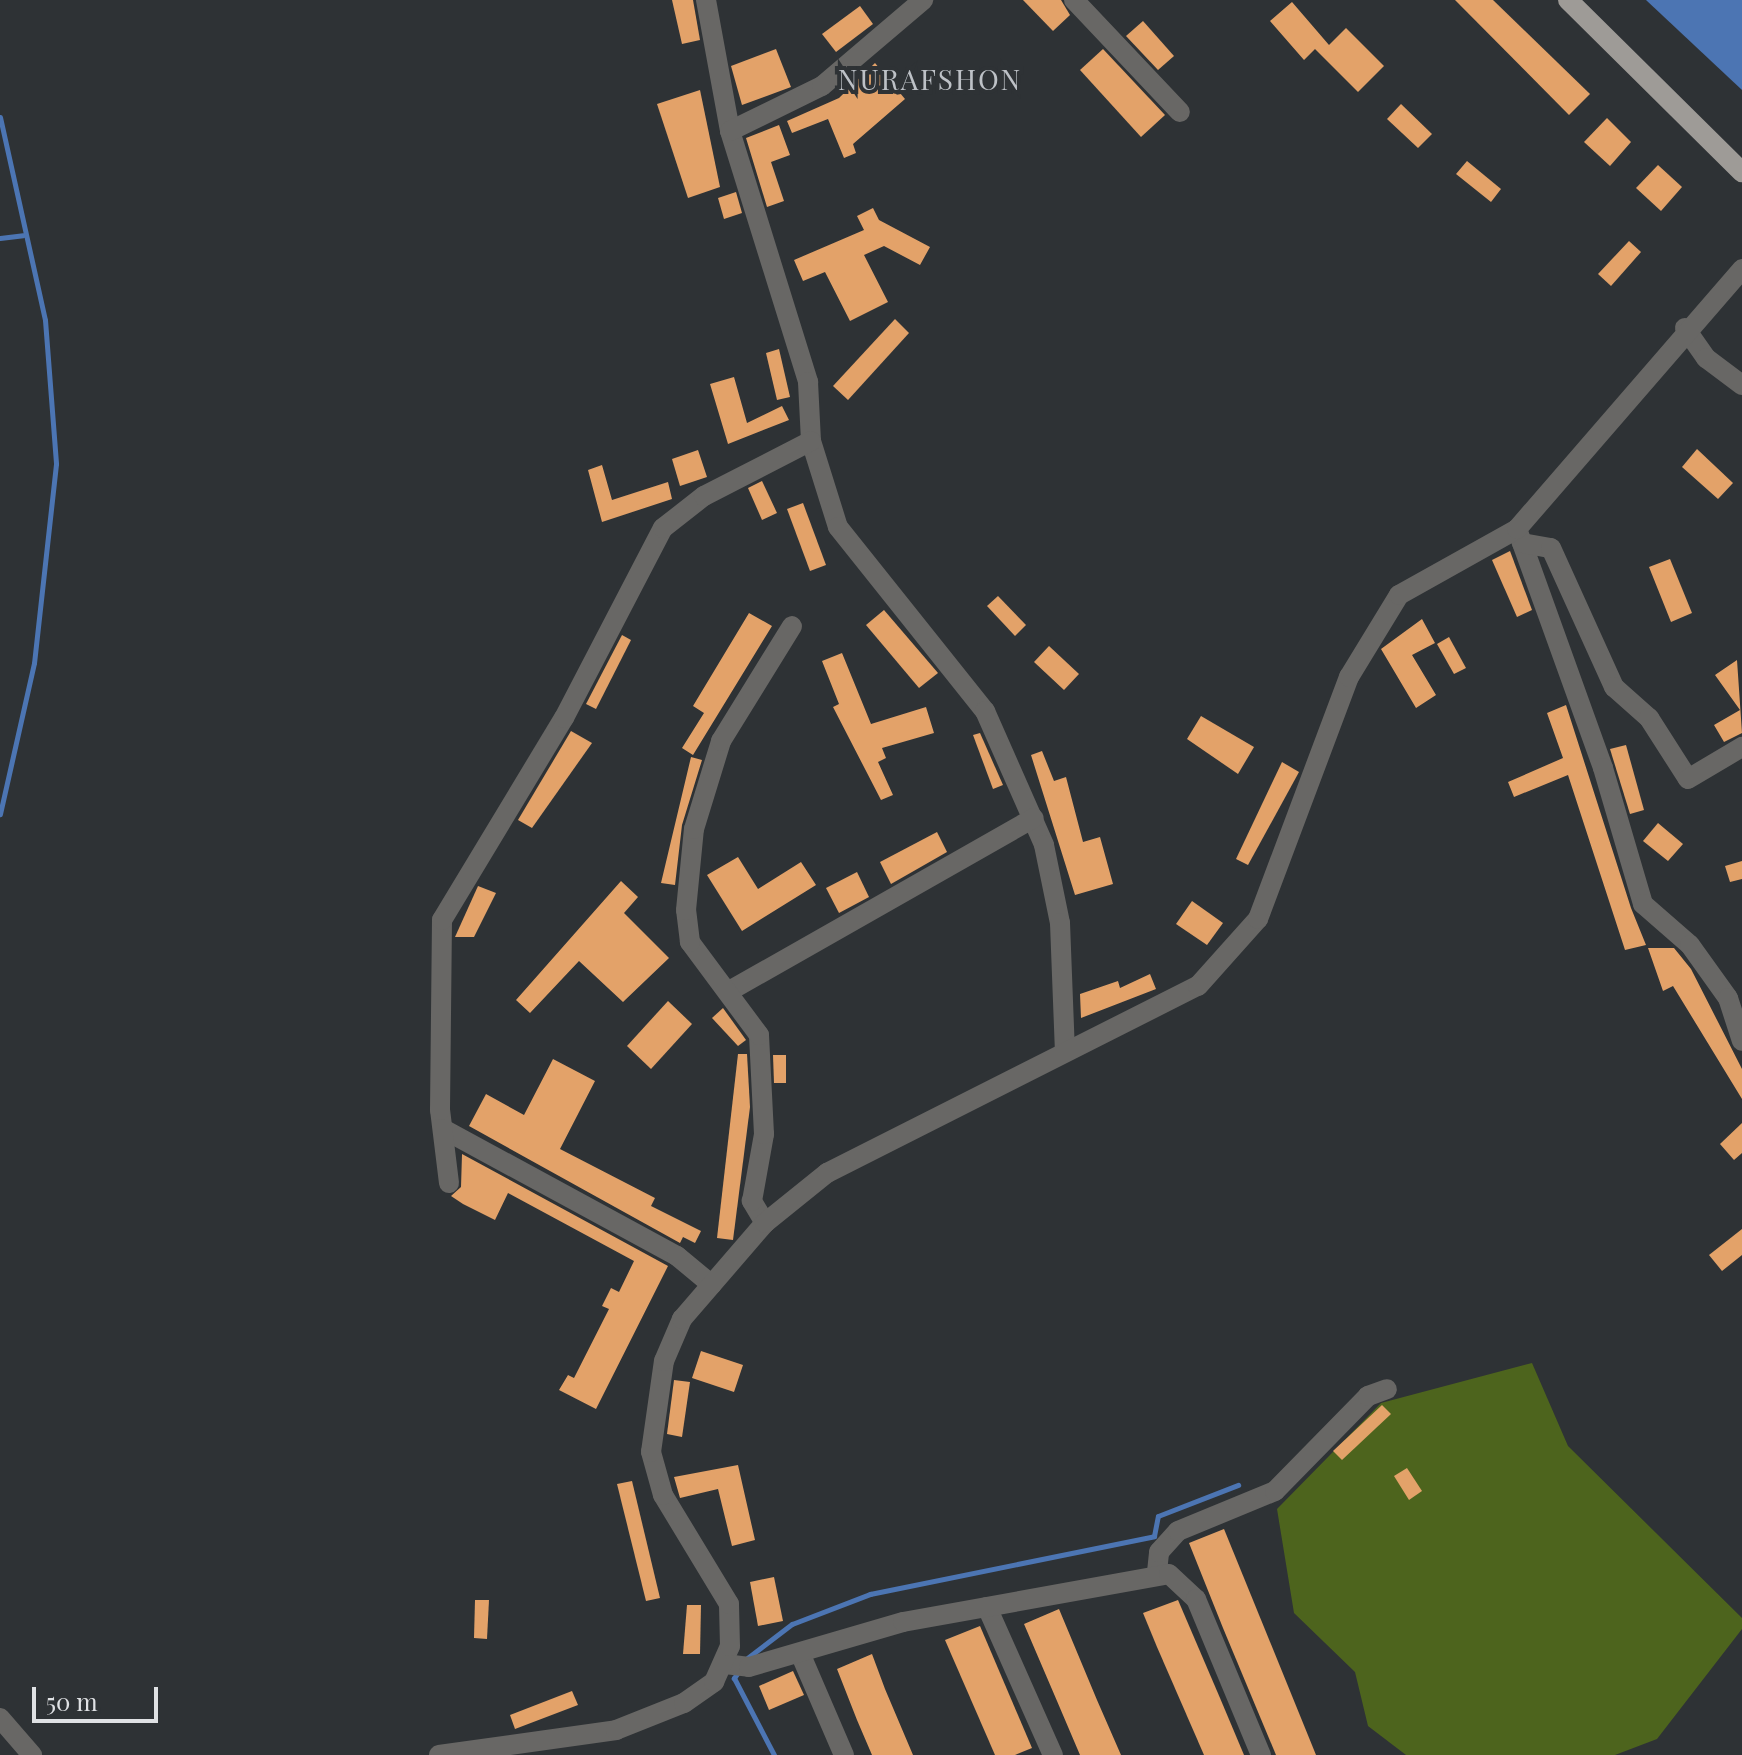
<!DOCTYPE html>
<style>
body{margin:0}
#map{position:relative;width:1742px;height:1755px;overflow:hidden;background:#2e3235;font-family:"Playfair Display",serif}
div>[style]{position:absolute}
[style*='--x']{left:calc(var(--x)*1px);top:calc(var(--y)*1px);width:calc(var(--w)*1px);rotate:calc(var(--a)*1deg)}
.green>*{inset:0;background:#4d641d}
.water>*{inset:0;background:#4c75b3}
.stream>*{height:5px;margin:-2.5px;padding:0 2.5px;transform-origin:2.5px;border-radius:2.5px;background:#4c75b3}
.building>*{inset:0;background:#e3a269}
.minor>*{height:20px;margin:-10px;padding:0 10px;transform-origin:10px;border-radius:10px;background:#686765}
.major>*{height:20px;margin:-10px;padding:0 10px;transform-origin:10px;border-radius:10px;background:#9e9b97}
span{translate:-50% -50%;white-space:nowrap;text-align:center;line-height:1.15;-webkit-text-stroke:8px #2e3235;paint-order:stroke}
.quarter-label{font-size:28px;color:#bdc1c6;letter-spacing:2px}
.scale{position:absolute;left:32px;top:1687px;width:126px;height:36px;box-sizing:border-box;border:4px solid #dfe1e4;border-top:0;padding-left:10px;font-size:24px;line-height:28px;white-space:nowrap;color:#dfe1e4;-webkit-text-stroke:6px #2e3235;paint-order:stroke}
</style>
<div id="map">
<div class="green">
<i style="clip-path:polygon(1532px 1363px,1568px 1446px,1742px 1618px,1742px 1629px,1657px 1739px,1615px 1755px,1406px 1755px,1368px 1726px,1355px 1672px,1294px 1613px,1277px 1509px,1381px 1403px)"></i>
</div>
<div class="water">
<i style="clip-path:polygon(1646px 0,1742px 0,1742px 90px)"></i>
</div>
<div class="stream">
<i style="--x:0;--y:117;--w:208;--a:77.5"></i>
<i style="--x:45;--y:320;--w:144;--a:85.6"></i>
<i style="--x:56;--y:464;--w:200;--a:96.3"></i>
<i style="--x:34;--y:663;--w:155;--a:102.7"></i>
<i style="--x:0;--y:238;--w:23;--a:-7"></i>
<i style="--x:746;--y:1659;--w:58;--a:-37.3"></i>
<i style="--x:792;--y:1624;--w:84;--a:-21"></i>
<i style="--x:870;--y:1594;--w:290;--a:-11.5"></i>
<i style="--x:1154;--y:1536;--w:20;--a:-79"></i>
<i style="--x:1158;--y:1516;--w:86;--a:-21.2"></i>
<i style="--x:739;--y:1671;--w:9;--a:126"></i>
<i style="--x:734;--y:1678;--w:87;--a:62.5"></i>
</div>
<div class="building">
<i style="clip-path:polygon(672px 0,693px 0,700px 40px,682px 44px)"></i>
<i style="clip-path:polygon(1023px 0,1061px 0,1070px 15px,1053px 31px)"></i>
<i style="clip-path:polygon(1455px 0,1493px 0,1590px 94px,1569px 115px)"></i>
<i style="clip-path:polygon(1292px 2px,1329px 45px,1346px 28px,1384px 66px,1358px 92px,1315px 49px,1304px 60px,1270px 21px)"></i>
<i style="clip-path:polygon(860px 6px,873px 24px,836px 52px,822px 34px)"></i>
<i style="clip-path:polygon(1143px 21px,1174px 56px,1158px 70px,1126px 36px)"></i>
<i style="clip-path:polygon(776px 49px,791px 87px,742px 105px,731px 66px)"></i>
<i style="clip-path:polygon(1103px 49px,1165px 115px,1141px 137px,1080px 70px)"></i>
<i style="clip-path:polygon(875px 63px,905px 99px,853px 144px,856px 153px,844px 158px,828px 119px,792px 133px,787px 121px,839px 98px)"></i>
<i style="clip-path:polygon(700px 90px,720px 187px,688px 198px,657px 104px)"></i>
<i style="clip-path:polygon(1401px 104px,1432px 134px,1418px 148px,1387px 119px)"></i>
<i style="clip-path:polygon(1607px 118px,1631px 142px,1610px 166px,1584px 142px)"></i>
<i style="clip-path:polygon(779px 125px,790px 155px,771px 162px,784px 201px,767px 207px,746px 138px)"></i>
<i style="clip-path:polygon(1467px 161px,1501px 189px,1491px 202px,1456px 174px)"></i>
<i style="clip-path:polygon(1658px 165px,1682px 187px,1661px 211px,1636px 188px)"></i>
<i style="clip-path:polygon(736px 192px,742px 213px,724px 219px,718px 198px)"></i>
<i style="clip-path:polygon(873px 208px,879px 220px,930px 247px,920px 265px,884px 246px,864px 255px,888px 302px,850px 321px,825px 272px,803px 281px,794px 260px,864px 230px,857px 216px)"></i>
<i style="clip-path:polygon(1629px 241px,1641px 252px,1611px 286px,1598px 274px)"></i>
<i style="clip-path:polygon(895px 319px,909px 333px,848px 400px,833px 386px)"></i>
<i style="clip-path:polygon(779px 349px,790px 397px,777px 400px,766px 353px)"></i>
<i style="clip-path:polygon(734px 377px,747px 423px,782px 406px,789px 420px,728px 444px,710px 384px)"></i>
<i style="clip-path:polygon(1697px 449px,1733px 483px,1718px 499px,1682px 467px)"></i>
<i style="clip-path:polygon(698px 450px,707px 477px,680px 486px,672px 459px)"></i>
<i style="clip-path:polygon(602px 465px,612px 500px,668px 482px,672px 499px,602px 522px,588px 470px)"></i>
<i style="clip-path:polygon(762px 481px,777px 513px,762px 520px,748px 488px)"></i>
<i style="clip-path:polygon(803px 503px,826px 565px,810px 571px,787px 509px)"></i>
<i style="clip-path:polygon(1510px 551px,1532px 610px,1517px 617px,1492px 560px)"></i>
<i style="clip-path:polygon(1670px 559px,1692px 613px,1671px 622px,1649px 567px)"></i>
<i style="clip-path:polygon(998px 596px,1026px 625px,1015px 636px,987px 606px)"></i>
<i style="clip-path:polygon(884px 610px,938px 673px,919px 688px,866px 625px)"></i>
<i style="clip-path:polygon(749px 613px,772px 626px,693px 755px,682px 748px,704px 713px,693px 706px)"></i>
<i style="clip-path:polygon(1422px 619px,1435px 643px,1412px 655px,1436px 695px,1416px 708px,1381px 649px)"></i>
<i style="clip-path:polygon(622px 635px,631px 640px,596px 709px,586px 704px)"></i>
<i style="clip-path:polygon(1449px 637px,1466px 668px,1454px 674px,1437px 644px)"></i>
<i style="clip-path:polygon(1049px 646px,1079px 674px,1064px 690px,1034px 662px)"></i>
<i style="clip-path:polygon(842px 653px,871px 724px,926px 707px,934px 733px,882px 748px,886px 758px,878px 762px,893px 795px,881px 800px,833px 707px,839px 704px,822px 661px)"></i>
<i style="clip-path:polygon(1737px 660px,1742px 733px,1724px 742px,1714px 725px,1740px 710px,1715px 675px)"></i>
<i style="clip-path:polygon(1566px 705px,1631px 908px,1646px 945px,1625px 950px,1568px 775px,1514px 797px,1508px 782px,1563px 758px,1547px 713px)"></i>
<i style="clip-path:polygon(1201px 716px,1254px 747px,1238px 774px,1187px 739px)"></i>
<i style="clip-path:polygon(571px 731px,592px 743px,532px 828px,518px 820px)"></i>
<i style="clip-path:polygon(980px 733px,1003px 785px,993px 789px,973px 735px)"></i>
<i style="clip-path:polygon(1626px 745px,1644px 810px,1630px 814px,1610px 749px)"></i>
<i style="clip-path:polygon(1042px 751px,1054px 781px,1066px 777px,1083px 842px,1100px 837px,1113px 884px,1075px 895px,1031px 755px)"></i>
<i style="clip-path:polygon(691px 757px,702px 760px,682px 825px,675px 885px,661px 883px)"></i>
<i style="clip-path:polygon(1282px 762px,1299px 772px,1248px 865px,1236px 859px)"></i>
<i style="clip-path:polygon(1658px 823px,1683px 844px,1668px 861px,1643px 841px)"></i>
<i style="clip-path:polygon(937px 832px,947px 852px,891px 884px,880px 862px)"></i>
<i style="clip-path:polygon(738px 857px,758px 889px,801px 862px,816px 885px,742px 931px,707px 875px)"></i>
<i style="clip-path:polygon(1742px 861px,1742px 879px,1730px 882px,1725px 866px)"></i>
<i style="clip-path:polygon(857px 872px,869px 897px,839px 913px,826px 888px)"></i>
<i style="clip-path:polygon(621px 881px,638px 897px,624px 913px,669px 958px,623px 1002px,579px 961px,530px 1013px,516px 1000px)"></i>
<i style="clip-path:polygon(478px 886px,496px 893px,474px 937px,455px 937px)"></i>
<i style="clip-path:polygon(1192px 901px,1223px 923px,1207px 945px,1176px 924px)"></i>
<i style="clip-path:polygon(1648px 948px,1674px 948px,1691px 969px,1742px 1069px,1742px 1099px,1673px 986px,1663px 991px)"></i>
<i style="clip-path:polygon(1150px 974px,1156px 989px,1081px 1018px,1080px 994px,1118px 981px,1120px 988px)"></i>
<i style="clip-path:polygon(668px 1001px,692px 1024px,651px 1069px,627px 1046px)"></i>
<i style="clip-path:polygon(723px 1008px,746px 1040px,738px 1046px,712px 1018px)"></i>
<i style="clip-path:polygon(738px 1054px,747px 1054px,750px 1107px,733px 1240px,717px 1238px)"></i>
<i style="clip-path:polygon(773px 1055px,786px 1055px,786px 1083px,774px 1083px)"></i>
<i style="clip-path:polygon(553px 1059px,595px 1081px,560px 1149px,655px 1198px,651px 1206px,701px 1231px,695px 1243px,683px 1237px,680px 1243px,469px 1126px,486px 1094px,524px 1115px)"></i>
<i style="clip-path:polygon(1742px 1123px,1742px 1153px,1734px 1160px,1720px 1144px)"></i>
<i style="clip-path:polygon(462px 1154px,668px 1266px,596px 1409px,559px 1390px,568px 1375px,574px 1378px,609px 1309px,602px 1306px,611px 1288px,619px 1292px,634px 1261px,508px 1193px,495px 1220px,463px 1204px,451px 1196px,461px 1187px)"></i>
<i style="clip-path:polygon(1742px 1229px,1742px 1255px,1722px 1271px,1709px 1255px)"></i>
<i style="clip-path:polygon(701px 1351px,743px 1365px,734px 1392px,692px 1378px)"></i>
<i style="clip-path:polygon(674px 1380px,690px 1382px,682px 1437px,667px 1434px)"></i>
<i style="clip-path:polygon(1382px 1405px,1391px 1414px,1342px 1460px,1333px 1451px)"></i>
<i style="clip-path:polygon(738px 1465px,755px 1540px,732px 1546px,718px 1489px,680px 1498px,674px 1477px)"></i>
<i style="clip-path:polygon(1407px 1468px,1422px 1491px,1409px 1500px,1394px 1476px)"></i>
<i style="clip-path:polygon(632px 1481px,660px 1598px,646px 1601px,617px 1484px)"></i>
<i style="clip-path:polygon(1224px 1529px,1288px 1686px,1316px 1755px,1276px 1755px,1223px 1628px,1189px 1543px)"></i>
<i style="clip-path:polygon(774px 1577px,783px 1621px,758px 1626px,750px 1582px)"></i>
<i style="clip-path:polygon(475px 1600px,489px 1600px,487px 1639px,474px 1638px)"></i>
<i style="clip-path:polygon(1178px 1600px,1220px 1698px,1244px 1755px,1204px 1755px,1157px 1647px,1143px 1613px)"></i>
<i style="clip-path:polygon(687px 1605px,701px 1605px,700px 1654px,683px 1654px)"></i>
<i style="clip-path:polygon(1059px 1609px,1097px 1700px,1121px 1755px,1080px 1755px,1057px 1701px,1024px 1624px)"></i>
<i style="clip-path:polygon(980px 1626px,1032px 1748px,1015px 1755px,995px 1755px,945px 1640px)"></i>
<i style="clip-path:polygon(872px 1654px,885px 1689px,913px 1755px,872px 1755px,857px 1720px,837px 1669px)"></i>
<i style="clip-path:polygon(793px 1671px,804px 1695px,769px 1710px,759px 1686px)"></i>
<i style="clip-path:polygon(572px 1691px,578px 1705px,515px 1729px,510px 1715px)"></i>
</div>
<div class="minor">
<i style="--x:706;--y:0;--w:133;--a:79.6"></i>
<i style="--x:730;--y:131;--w:263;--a:72.7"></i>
<i style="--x:808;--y:382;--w:59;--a:87.1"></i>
<i style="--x:811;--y:441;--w:90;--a:72.6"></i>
<i style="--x:838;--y:527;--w:236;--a:51.4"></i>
<i style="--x:985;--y:711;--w:146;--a:66.2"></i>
<i style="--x:1044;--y:845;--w:80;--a:78.4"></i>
<i style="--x:1060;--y:923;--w:129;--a:87.8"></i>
<i style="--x:1074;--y:0;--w:154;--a:46.6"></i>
<i style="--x:730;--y:131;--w:102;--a:-26.1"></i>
<i style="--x:822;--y:86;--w:133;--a:-40.4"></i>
<i style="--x:1685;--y:328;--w:37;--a:55"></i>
<i style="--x:1706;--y:358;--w:45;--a:36.9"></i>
<i style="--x:1517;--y:529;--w:254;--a:70.2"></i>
<i style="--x:1603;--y:768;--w:142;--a:73.6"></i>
<i style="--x:1643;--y:904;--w:62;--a:41.1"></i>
<i style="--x:1690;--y:945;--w:65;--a:54.4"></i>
<i style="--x:1728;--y:998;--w:45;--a:72"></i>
<i style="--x:1522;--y:543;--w:29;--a:10"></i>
<i style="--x:1551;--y:548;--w:153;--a:65.6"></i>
<i style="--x:1614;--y:687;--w:47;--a:41.5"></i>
<i style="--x:1649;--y:718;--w:72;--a:57.4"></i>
<i style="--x:1688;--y:779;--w:63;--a:-30.7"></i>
<i style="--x:731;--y:990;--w:348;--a:-29.6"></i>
<i style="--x:445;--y:1130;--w:264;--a:28.5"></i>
<i style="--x:677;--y:1256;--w:45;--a:39.6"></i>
<i style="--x:449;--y:1183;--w:74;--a:-97"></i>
<i style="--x:440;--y:1110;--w:190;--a:-89.4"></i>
<i style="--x:442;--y:920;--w:236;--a:-58.9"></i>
<i style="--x:564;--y:718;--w:214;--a:-62.5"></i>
<i style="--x:663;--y:528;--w:52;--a:-38"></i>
<i style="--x:704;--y:496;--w:120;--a:-27.2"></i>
<i style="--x:765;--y:1223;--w:26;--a:-121"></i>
<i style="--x:752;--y:1201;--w:68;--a:-79.8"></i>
<i style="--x:764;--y:1134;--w:99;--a:-92.9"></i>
<i style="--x:759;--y:1035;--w:116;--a:-126.6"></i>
<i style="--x:690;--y:942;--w:32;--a:-97"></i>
<i style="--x:686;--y:910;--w:81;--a:-84.4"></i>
<i style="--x:694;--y:829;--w:92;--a:-72.9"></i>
<i style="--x:721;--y:741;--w:135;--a:-58.3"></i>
<i style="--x:1157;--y:1572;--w:20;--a:-84"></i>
<i style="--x:1159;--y:1552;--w:28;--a:-48"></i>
<i style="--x:1178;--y:1531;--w:105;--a:-22.4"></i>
<i style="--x:1275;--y:1491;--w:133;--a:-45.6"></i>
<i style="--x:1368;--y:1396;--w:20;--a:-20"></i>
<i style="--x:987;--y:1607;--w:162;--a:66"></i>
<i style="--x:800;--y:1653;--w:111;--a:66.7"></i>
<i style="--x:725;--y:1664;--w:24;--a:7"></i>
<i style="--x:749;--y:1667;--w:160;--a:-16.3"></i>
<i style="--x:903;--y:1622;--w:270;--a:-10.2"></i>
<i style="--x:1169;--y:1574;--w:37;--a:43"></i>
<i style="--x:1196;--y:1599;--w:169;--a:67.4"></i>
<i style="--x:0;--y:1718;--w:49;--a:49.1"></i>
<i style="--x:439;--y:1755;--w:179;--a:-8"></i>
<i style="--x:616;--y:1730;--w:73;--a:-21.7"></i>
<i style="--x:684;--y:1703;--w:37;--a:-35"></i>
<i style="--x:714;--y:1682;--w:39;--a:-66"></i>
<i style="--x:730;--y:1646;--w:42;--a:-91.4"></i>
<i style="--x:729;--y:1604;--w:127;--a:-121.2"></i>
<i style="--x:663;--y:1495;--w:45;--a:-105.6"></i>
<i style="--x:651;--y:1452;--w:92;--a:-81.9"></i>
<i style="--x:664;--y:1361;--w:46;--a:-66.8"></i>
<i style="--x:682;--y:1319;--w:127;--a:-49.2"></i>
<i style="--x:765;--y:1223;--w:80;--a:-38.9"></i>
<i style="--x:827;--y:1173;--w:415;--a:-26.8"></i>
<i style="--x:1198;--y:986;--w:90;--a:-48.2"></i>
<i style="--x:1258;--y:919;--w:259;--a:-69.4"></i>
<i style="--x:1349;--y:677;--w:96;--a:-58.6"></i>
<i style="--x:1399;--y:595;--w:135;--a:-29.2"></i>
<i style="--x:1517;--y:529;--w:344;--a:-49.1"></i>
</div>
<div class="major">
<i style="--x:1568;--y:0;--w:245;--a:44.7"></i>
</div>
<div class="quarter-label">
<span style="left:930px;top:79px">NURAFSHON</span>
</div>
<div class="scale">50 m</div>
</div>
